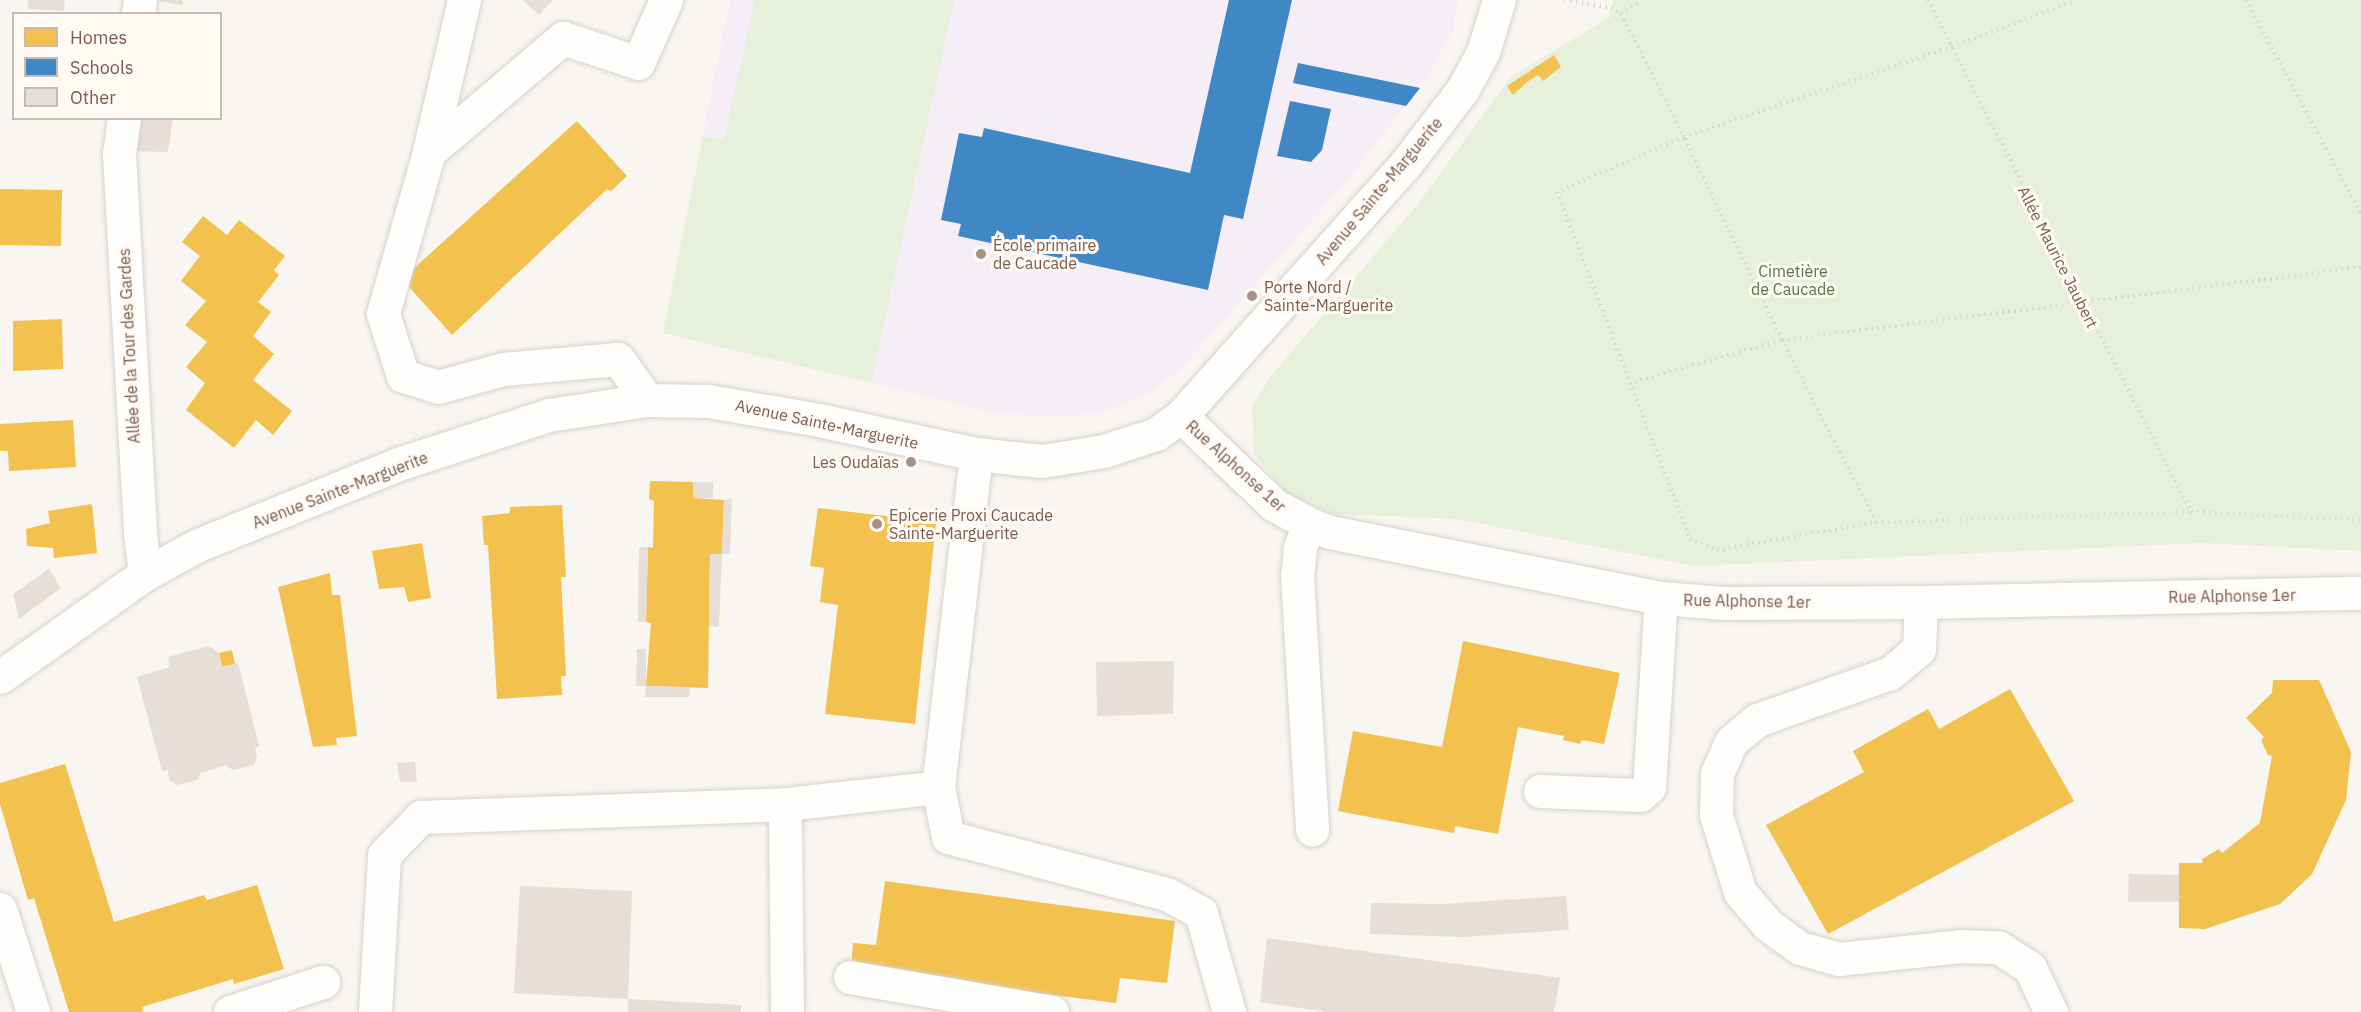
<!DOCTYPE html>
<meta charset="utf-8">
<style>
body{margin:0}
#map{position:relative;width:2361px;height:1012px;overflow:hidden;background:#f9f5f0;font-family:"IBM Plex Sans",sans-serif}
div>[style]{position:absolute}
[style*='--x']{left:calc(var(--x)*1px);top:calc(var(--y)*1px);width:calc(var(--w)*1px);rotate:calc(var(--a)*1deg)}
.education>*{inset:0;background:#f6eef6}
.green>*{inset:0;background:#e7f0db}
.homes>*{inset:0;background:#f2c14e}
.schools>*{inset:0;background:#3f88c5}
.building>*{inset:0;background:#e6ded7}
.path>*{height:4px;margin-top:-2px;transform-origin:0;background:repeating-linear-gradient(90deg,#dcd5d0 0 1.5px,transparent 0 6px)}
.roads{filter:drop-shadow(0 0 2px #d7d1cb) drop-shadow(0 0 2px #d7d1cb)}
.minor>*{height:33px;margin:-16.5px;padding:0 16.5px;transform-origin:16.5px;border-radius:16.5px;background:#fefefd}
.dots>*{width:16px;height:16px;translate:-50% -50%;box-sizing:border-box;border:3px solid #fffaf3;border-radius:50%}
span{translate:-50% -50%;white-space:nowrap;text-align:center;line-height:1.15;-webkit-text-stroke:6px #fffaf3;paint-order:stroke}
.street-label{font-size:16px;color:#7a5c4d}
.poi-label{font-size:16px;color:#7a5c4d}
.left{translate:0 -50%;text-align:left}
.right{translate:-100% -50%;text-align:right}
.park-label{font-size:16px;color:#537a41}
.legend{position:absolute;left:12px;top:12px;width:210px;height:108px;box-sizing:border-box;background:#fffaf3;border:2px solid #cabbb1;margin:0;padding:8px 10px;list-style:none;font-size:18px;color:#7a5c4d}
.legend li{display:flex;align-items:center;gap:12px;height:30px}
.legend b{width:30px;border:2px solid #cabbb1}
</style>
<div id="map">
<div class="education">
<i style="clip-path:polygon(730px 0,1458px 0,1453px 30px,1425px 80px,1352px 175px,1182px 368px,1147px 395px,1100px 413px,1052px 417px,992px 412px,663px 333px)"></i>
</div>
<div class="green">
<i style="clip-path:polygon(755px 0,954px 0,871px 383px,663px 333px,703px 137px,724px 139px)"></i>
<i style="clip-path:polygon(1613px 0,2361px 0,2361px 551px,2202px 543px,1694px 566px,1456px 519px,1333px 514px,1285px 492px,1254px 454px,1252px 407px,1271px 376px,1417px 205px,1511px 77px,1610px 17px)"></i>
</div>
<div class="homes">
<i style="clip-path:polygon(1554px 55px,1561px 67px,1543px 81px,1538px 75px,1527px 82px,1513px 95px,1507px 86px)"></i>
<i style="clip-path:polygon(577px 121px,627px 176px,611px 191px,607px 189px,452px 335px,402px 279px)"></i>
<i style="clip-path:polygon(0 189px,62px 190px,61px 246px,0 245px)"></i>
<i style="clip-path:polygon(203px 216px,227px 235px,239px 220px,285px 256px,274px 270px,279px 275px,258px 302px,271px 312px,253px 336px,274px 354px,253px 380px,292px 411px,273px 435px,256px 420px,234px 448px,186px 410px,205px 383px,186px 367px,207px 342px,185px 325px,206px 301px,181px 281px,200px 256px,182px 242px)"></i>
<i style="clip-path:polygon(62px 319px,63px 369px,13px 371px,13px 321px)"></i>
<i style="clip-path:polygon(73px 420px,76px 467px,9px 471px,8px 451px,0 451px,0 424px)"></i>
<i style="clip-path:polygon(650px 481px,693px 482px,693px 498px,724px 500px,722px 554px,710px 554px,708px 688px,646px 686px,651px 623px,646px 622px,648px 547px,653px 548px,654px 501px,649px 499px)"></i>
<i style="clip-path:polygon(92px 504px,97px 553px,54px 558px,53px 548px,27px 546px,26px 529px,50px 523px,48px 511px)"></i>
<i style="clip-path:polygon(562px 505px,566px 577px,561px 577px,566px 676px,561px 676px,562px 695px,497px 699px,488px 545px,484px 545px,482px 516px,510px 513px,510px 507px)"></i>
<i style="clip-path:polygon(818px 508px,936px 522px,915px 724px,825px 714px,838px 605px,820px 602px,824px 568px,810px 566px)"></i>
<i style="clip-path:polygon(422px 543px,431px 598px,408px 602px,404px 587px,379px 589px,372px 551px)"></i>
<i style="clip-path:polygon(330px 573px,332px 595px,340px 595px,357px 736px,336px 738px,337px 745px,313px 747px,278px 587px)"></i>
<i style="clip-path:polygon(1463px 641px,1620px 673px,1604px 744px,1582px 740px,1580px 744px,1563px 740px,1564px 736px,1518px 727px,1498px 834px,1455px 826px,1454px 833px,1338px 811px,1353px 731px,1442px 747px)"></i>
<i style="clip-path:polygon(232px 650px,235px 664px,222px 667px,219px 653px)"></i>
<i style="clip-path:polygon(2273px 680px,2319px 680px,2351px 752px,2346px 800px,2312px 874px,2280px 904px,2205px 929px,2179px 928px,2179px 863px,2203px 863px,2202px 859px,2219px 849px,2222px 853px,2260px 823px,2272px 756px,2268px 755px,2261px 740px,2264px 737px,2246px 718px,2272px 693px)"></i>
<i style="clip-path:polygon(2010px 689px,2074px 801px,1828px 934px,1766px 825px,1864px 772px,1853px 751px,1928px 709px,1939px 729px)"></i>
<i style="clip-path:polygon(65px 764px,114px 922px,204px 895px,207px 900px,257px 885px,284px 969px,234px 984px,233px 979px,142px 1007px,143px 1012px,69px 1012px,34px 898px,28px 900px,0 804px,0 783px)"></i>
<i style="clip-path:polygon(885px 881px,1175px 921px,1167px 983px,1120px 978px,1116px 1003px,851px 969px,853px 943px,876px 945px)"></i>
</div>
<div class="schools">
<i style="clip-path:polygon(1229px 0,1292px 0,1243px 219px,1224px 215px,1208px 290px,958px 236px,961px 224px,941px 220px,959px 133px,982px 137px,984px 128px,1190px 173px)"></i>
<i style="clip-path:polygon(1298px 63px,1420px 88px,1406px 106px,1293px 83px)"></i>
<i style="clip-path:polygon(1290px 101px,1331px 109px,1322px 150px,1311px 162px,1277px 156px)"></i>
</div>
<div class="building">
<i style="clip-path:polygon(28px 0,65px 0,64px 11px,28px 9px)"></i>
<i style="clip-path:polygon(149px 0,183px 0,182px 5px)"></i>
<i style="clip-path:polygon(523px 0,553px 0,539px 15px)"></i>
<i style="clip-path:polygon(131px 118px,173px 118px,168px 152px,127px 151px)"></i>
<i style="clip-path:polygon(693px 482px,713px 482px,713px 498px,693px 498px)"></i>
<i style="clip-path:polygon(732px 499px,730px 554px,722px 554px,724px 500px)"></i>
<i style="clip-path:polygon(639px 547px,648px 547px,646px 622px,638px 622px)"></i>
<i style="clip-path:polygon(710px 554px,722px 554px,719px 627px,709px 626px)"></i>
<i style="clip-path:polygon(49px 569px,61px 588px,19px 619px,13px 594px)"></i>
<i style="clip-path:polygon(209px 646px,219px 653px,222px 667px,238px 663px,259px 746px,255px 748px,257px 757px,254px 765px,233px 770px,225px 765px,201px 773px,197px 780px,177px 785px,169px 780px,168px 770px,162px 771px,137px 677px,170px 667px,168px 657px)"></i>
<i style="clip-path:polygon(637px 649px,646px 649px,646px 686px,690px 687px,689px 697px,645px 697px,646px 686px,636px 686px)"></i>
<i style="clip-path:polygon(1174px 661px,1173px 714px,1097px 716px,1096px 662px)"></i>
<i style="clip-path:polygon(415px 762px,417px 782px,400px 782px,397px 763px)"></i>
<i style="clip-path:polygon(2129px 874px,2179px 875px,2179px 902px,2128px 902px)"></i>
<i style="clip-path:polygon(520px 886px,632px 891px,628px 999px,514px 993px)"></i>
<i style="clip-path:polygon(1566px 896px,1569px 930px,1464px 937px,1370px 934px,1371px 903px,1443px 904px)"></i>
<i style="clip-path:polygon(1267px 938px,1560px 978px,1554px 1012px,1326px 1012px,1260px 1002px)"></i>
<i style="clip-path:polygon(628px 999px,741px 1005px,741px 1012px,628px 1012px)"></i>
</div>
<div class="path">
<i style="--x:1564;--y:0;--w:48;--a:9.7"></i>
<i style="--x:1611;--y:8;--w:12;--a:31"></i>
<i style="--x:1621;--y:14;--w:138;--a:62.9"></i>
<i style="--x:1684;--y:137;--w:283;--a:-18.6"></i>
<i style="--x:1952;--y:47;--w:133;--a:-20.8"></i>
<i style="--x:1928;--y:0;--w:576;--a:62.81"></i>
<i style="--x:2246;--y:0;--w:243;--a:61.7"></i>
<i style="--x:1621;--y:14;--w:25;--a:-34"></i>
<i style="--x:1629;--y:383;--w:159;--a:-15.7"></i>
<i style="--x:1782;--y:340;--w:584;--a:-7.19"></i>
<i style="--x:1876;--y:522;--w:205;--a:-117.3"></i>
<i style="--x:1782;--y:340;--w:225;--a:-115.8"></i>
<i style="--x:1684;--y:137;--w:138;--a:156.6"></i>
<i style="--x:1557;--y:192;--w:372;--a:69"></i>
<i style="--x:1690;--y:539;--w:29;--a:22"></i>
<i style="--x:1717;--y:550;--w:161;--a:-10"></i>
<i style="--x:1876;--y:522;--w:315;--a:-1.8"></i>
<i style="--x:2191;--y:512;--w:170;--a:2.7"></i>
</div>
<div class="roads">
<div class="minor">
<i style="--x:464;--y:0;--w:156;--a:103"></i>
<i style="--x:429;--y:152;--w:168;--a:105.9"></i>
<i style="--x:383;--y:314;--w:65;--a:72.1"></i>
<i style="--x:403;--y:376;--w:37;--a:17"></i>
<i style="--x:438;--y:387;--w:67;--a:-15.5"></i>
<i style="--x:503;--y:369;--w:115;--a:-5"></i>
<i style="--x:618;--y:359;--w:50;--a:54.7"></i>
<i style="--x:138;--y:14;--w:14;--a:-82"></i>
<i style="--x:124;--y:118;--w:36;--a:98"></i>
<i style="--x:119;--y:154;--w:381;--a:86.8"></i>
<i style="--x:140;--y:534;--w:40;--a:82.9"></i>
<i style="--x:429;--y:152;--w:176;--a:-40.4"></i>
<i style="--x:563;--y:38;--w:79;--a:18.4"></i>
<i style="--x:638;--y:63;--w:69;--a:-66"></i>
<i style="--x:1181;--y:416;--w:129;--a:43.7"></i>
<i style="--x:1274;--y:505;--w:40;--a:28"></i>
<i style="--x:1309;--y:524;--w:22;--a:21"></i>
<i style="--x:1330;--y:532;--w:338;--a:11.3"></i>
<i style="--x:1661;--y:598;--w:63;--a:4.5"></i>
<i style="--x:1724;--y:603;--w:197;--a:-0.3"></i>
<i style="--x:1921;--y:602;--w:440;--a:-1.2"></i>
<i style="--x:976;--y:454;--w:335;--a:96.5"></i>
<i style="--x:938;--y:787;--w:51;--a:78.7"></i>
<i style="--x:948;--y:837;--w:226;--a:14.6"></i>
<i style="--x:1167;--y:894;--w:39;--a:29"></i>
<i style="--x:1201;--y:913;--w:103;--a:74.2"></i>
<i style="--x:1309;--y:524;--w:26;--a:111"></i>
<i style="--x:1300;--y:548;--w:27;--a:96"></i>
<i style="--x:1297;--y:575;--w:255;--a:86.6"></i>
<i style="--x:1921;--y:602;--w:47;--a:92.4"></i>
<i style="--x:1919;--y:649;--w:38;--a:140"></i>
<i style="--x:1890;--y:673;--w:141;--a:160.5"></i>
<i style="--x:1757;--y:720;--w:34;--a:140"></i>
<i style="--x:1731;--y:742;--w:34;--a:114"></i>
<i style="--x:1717;--y:773;--w:42;--a:91.4"></i>
<i style="--x:1716;--y:815;--w:81;--a:72.7"></i>
<i style="--x:1740;--y:892;--w:43;--a:49.7"></i>
<i style="--x:1768;--y:925;--w:39;--a:36"></i>
<i style="--x:1800;--y:948;--w:41;--a:15.8"></i>
<i style="--x:1839;--y:959;--w:122;--a:-6.1"></i>
<i style="--x:1960;--y:946;--w:38;--a:2"></i>
<i style="--x:1998;--y:947;--w:38;--a:33"></i>
<i style="--x:2030;--y:968;--w:49;--a:64.5"></i>
<i style="--x:0;--y:677;--w:178;--a:-35.4"></i>
<i style="--x:145;--y:574;--w:60;--a:-28.7"></i>
<i style="--x:198;--y:545;--w:216;--a:-22"></i>
<i style="--x:398;--y:464;--w:159;--a:-18"></i>
<i style="--x:549;--y:415;--w:99;--a:-8.7"></i>
<i style="--x:647;--y:400;--w:61;--a:0.9"></i>
<i style="--x:708;--y:401;--w:113;--a:9.7"></i>
<i style="--x:819;--y:420;--w:161;--a:12.2"></i>
<i style="--x:976;--y:454;--w:66;--a:6.1"></i>
<i style="--x:1042;--y:461;--w:63;--a:-9.2"></i>
<i style="--x:1104;--y:451;--w:55;--a:-18.1"></i>
<i style="--x:1156;--y:434;--w:31;--a:-36"></i>
<i style="--x:1181;--y:416;--w:335;--a:-48.3"></i>
<i style="--x:1404;--y:166;--w:97;--a:-52.5"></i>
<i style="--x:1463;--y:89;--w:42;--a:-61.6"></i>
<i style="--x:1483;--y:52;--w:54;--a:-72.9"></i>
<i style="--x:1540;--y:791;--w:100;--a:2.3"></i>
<i style="--x:1640;--y:795;--w:12;--a:-42"></i>
<i style="--x:1649;--y:787;--w:189;--a:-86.4"></i>
<i style="--x:0;--y:909;--w:108;--a:72.2"></i>
<i style="--x:850;--y:977;--w:205;--a:9.8"></i>
<i style="--x:230;--y:1012;--w:98;--a:-17.9"></i>
<i style="--x:375;--y:1012;--w:157;--a:-86.7"></i>
<i style="--x:384;--y:855;--w:53;--a:-45.8"></i>
<i style="--x:421;--y:817;--w:364;--a:-2"></i>
<i style="--x:787;--y:1012;--w:208;--a:-90.6"></i>
<i style="--x:785;--y:804;--w:154;--a:-6.3"></i>
</div>
</div>
<div class="dots">
<i style="left:981px;top:254px;background:#a69286"></i>
<i style="left:1252px;top:296px;background:#a69286"></i>
<i style="left:911px;top:462px;background:#a69286"></i>
<i style="left:877px;top:524px;background:#a69286"></i>
</div>
<div class="street-label">
<span style="left:1379px;top:191px;rotate:-50deg">Avenue Sainte-Marguerite</span>
<span style="left:2058px;top:257px;rotate:63deg">Allée Maurice Jaubert</span>
<span style="left:129px;top:346px;rotate:-93deg">Allée de la Tour des Gardes</span>
<span style="left:827px;top:424px;rotate:12deg">Avenue Sainte-Marguerite</span>
<span style="left:1236px;top:466px;rotate:42deg">Rue Alphonse 1er</span>
<span style="left:340px;top:490px;rotate:-21deg">Avenue Sainte-Marguerite</span>
<span style="left:2232px;top:596px;rotate:-1deg">Rue Alphonse 1er</span>
<span style="left:1747px;top:601px;rotate:1deg">Rue Alphonse 1er</span>
</div>
<div class="poi-label">
<span class="left" style="left:993px;top:254px">École primaire<br>de Caucade</span>
<span class="left" style="left:1264px;top:296px">Porte Nord /<br>Sainte-Marguerite</span>
<span class="right" style="left:899px;top:462px">Les Oudaïas</span>
<span class="left" style="left:889px;top:524px">Epicerie Proxi Caucade<br>Sainte-Marguerite</span>
</div>
<div class="park-label">
<span style="left:1793px;top:280px">Cimetière<br>de Caucade</span>
</div>
<ul class="legend">
<li><b style="height:16px;background:#f2c14e"></b>Homes</li>
<li><b style="height:16px;background:#3f88c5"></b>Schools</li>
<li><b style="height:16px;background:#e6ded7"></b>Other</li>
</ul>
</div>
